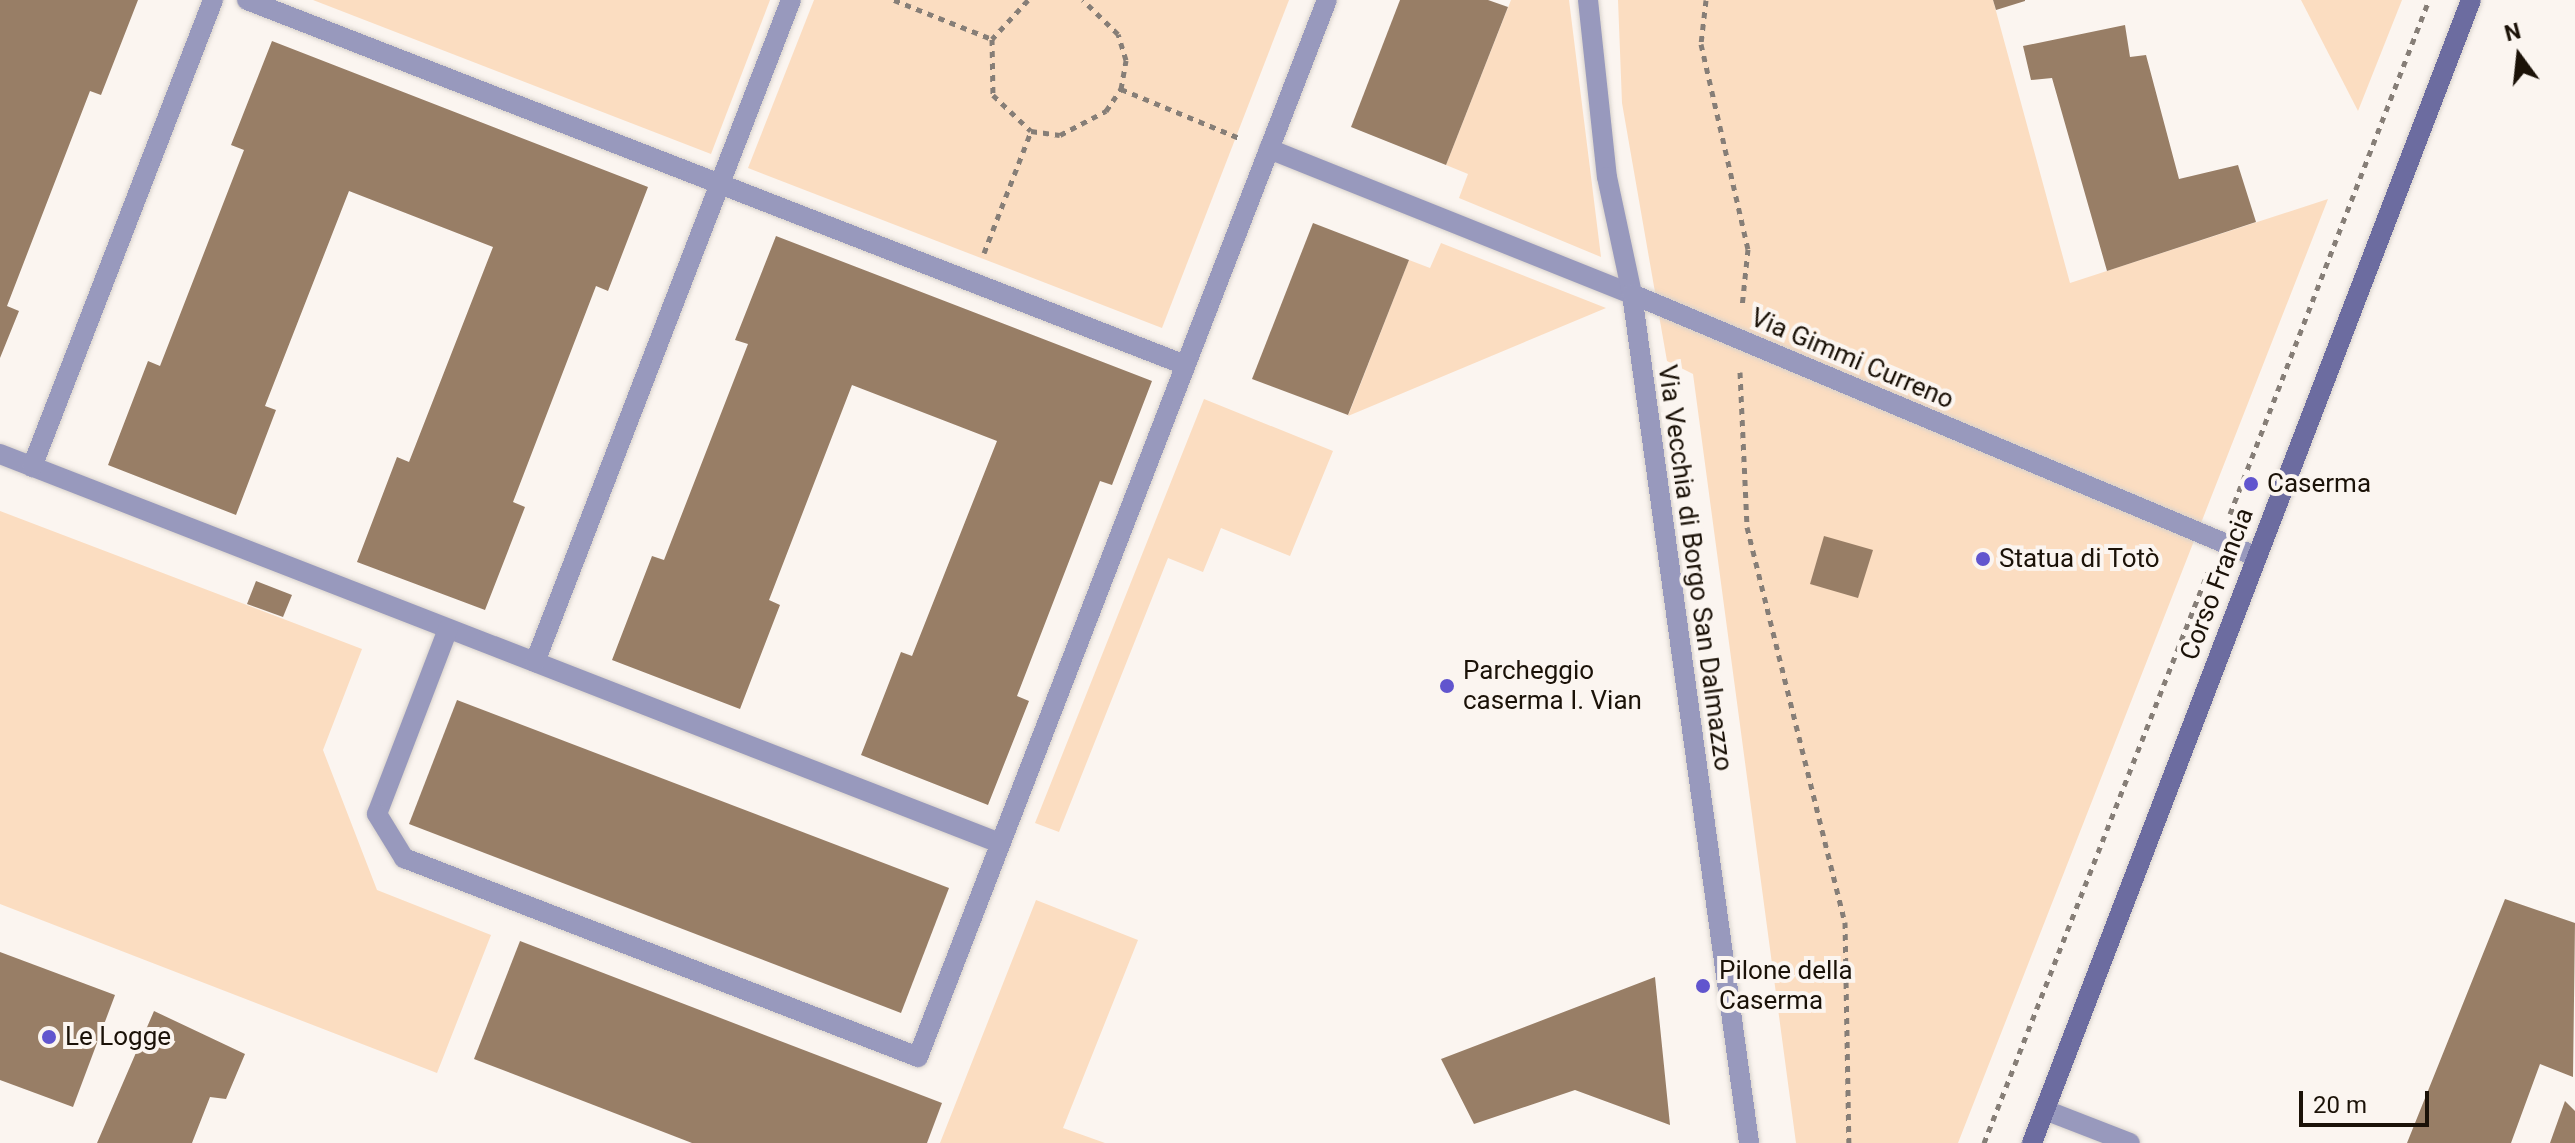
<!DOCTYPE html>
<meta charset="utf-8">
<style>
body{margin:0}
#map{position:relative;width:2575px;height:1143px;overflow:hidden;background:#fbf5f0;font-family:Roboto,sans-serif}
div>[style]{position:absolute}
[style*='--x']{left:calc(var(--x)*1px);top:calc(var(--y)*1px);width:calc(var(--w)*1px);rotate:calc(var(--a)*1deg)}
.green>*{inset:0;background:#fbddc1}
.building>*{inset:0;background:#987e66}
.path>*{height:5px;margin-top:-2.5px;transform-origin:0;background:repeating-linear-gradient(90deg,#867e77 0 6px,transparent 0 12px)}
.roads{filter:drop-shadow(0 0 2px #d7d1cb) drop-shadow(0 0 2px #d7d1cb)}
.service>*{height:20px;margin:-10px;padding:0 10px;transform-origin:10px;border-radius:10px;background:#9899bd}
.minor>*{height:20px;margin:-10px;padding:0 10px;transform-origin:10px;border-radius:10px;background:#9899bd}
.secondary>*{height:20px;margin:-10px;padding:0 10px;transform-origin:10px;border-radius:10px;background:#6c6ca0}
.dots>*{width:22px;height:22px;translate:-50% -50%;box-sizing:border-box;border:4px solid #fbf5f0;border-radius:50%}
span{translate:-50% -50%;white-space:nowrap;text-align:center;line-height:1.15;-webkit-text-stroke:8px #fbf5f0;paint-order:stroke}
.street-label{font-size:26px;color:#1b1208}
.poi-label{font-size:26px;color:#1b1208}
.left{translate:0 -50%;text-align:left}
.north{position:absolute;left:2479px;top:16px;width:80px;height:80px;-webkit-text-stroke:6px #fbf5f0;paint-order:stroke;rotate:345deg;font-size:22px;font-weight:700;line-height:32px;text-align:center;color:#1b1208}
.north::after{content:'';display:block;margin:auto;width:28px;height:36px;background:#1b1208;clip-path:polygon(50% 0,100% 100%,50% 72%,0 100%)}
.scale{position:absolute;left:2299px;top:1091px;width:130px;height:36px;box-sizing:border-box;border:4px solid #1b1208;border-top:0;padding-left:10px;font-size:24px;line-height:28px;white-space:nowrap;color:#1b1208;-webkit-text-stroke:6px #fbf5f0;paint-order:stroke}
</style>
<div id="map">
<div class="green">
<i style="clip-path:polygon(313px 0,770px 0,711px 154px)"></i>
<i style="clip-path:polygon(814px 0,1289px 0,1162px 328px,748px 168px)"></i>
<i style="clip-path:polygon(1511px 0,1569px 0,1601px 257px,1459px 198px,1468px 174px,1446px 165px)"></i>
<i style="clip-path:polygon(1618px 0,1993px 0,2070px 283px,2328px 199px,1958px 1143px,1796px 1143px,1693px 374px,1667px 361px,1622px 103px)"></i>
<i style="clip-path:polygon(2301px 0,2402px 0,2358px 111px)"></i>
<i style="clip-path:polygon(1441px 243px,1606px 308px,1348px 416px,1409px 260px,1430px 268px)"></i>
<i style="clip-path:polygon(1204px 399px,1333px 451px,1290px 556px,1221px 528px,1203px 572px,1168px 558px,1059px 832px,1035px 823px)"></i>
<i style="clip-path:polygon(0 511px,362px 649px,323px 750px,377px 890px,491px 935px,437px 1073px,0 904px)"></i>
<i style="clip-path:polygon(1036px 900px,1138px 940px,1063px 1128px,1105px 1143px,940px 1143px)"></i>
</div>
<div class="building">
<i style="clip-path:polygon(0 0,138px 0,101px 95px,90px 91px,7px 306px,19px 311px,0 358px)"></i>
<i style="clip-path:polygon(1400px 0,1488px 0,1508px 7px,1446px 165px,1351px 127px)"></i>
<i style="clip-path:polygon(1993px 0,2025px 0,2025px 1px,1996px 10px)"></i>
<i style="clip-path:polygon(2125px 25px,2130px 57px,2146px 55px,2179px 179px,2238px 165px,2256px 222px,2107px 271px,2052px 78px,2031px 80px,2023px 46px)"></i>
<i style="clip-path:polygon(272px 41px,648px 187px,608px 291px,596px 286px,513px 502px,525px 507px,485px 610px,357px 562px,397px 457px,409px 462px,493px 247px,349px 191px,265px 406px,276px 410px,236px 515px,108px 465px,148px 361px,160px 366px,244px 150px,231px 145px)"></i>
<i style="clip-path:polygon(1313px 223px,1409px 260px,1348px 415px,1252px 379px)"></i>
<i style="clip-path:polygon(776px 236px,1152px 381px,1112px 485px,1100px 481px,1017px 696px,1029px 701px,988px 805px,861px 755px,901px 652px,912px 656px,997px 441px,852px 385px,769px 600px,780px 605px,740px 709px,612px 660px,652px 556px,664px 560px,748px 344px,735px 340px)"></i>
<i style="clip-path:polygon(1824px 536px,1873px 550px,1858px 598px,1810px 584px)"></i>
<i style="clip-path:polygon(256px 581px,292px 595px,283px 617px,247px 604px)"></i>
<i style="clip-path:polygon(457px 700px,949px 888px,901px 1013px,409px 824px)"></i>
<i style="clip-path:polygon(2505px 899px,2575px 923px,2573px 1077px,2540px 1064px,2511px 1143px,2407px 1143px)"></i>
<i style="clip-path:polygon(520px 941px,942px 1103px,927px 1143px,692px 1143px,474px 1059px)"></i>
<i style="clip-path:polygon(0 952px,115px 995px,73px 1107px,0 1080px)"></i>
<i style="clip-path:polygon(1655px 977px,1670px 1125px,1575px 1090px,1474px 1124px,1441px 1059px)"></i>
<i style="clip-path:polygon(154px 1011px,245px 1054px,226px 1099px,210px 1097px,192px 1143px,97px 1143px)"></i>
<i style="clip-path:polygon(2565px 1101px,2575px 1111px,2575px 1143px,2550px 1143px)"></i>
</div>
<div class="path">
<i style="--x:894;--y:0;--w:105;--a:21.7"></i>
<i style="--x:1028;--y:0;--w:53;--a:132.7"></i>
<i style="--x:992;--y:39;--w:56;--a:89"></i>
<i style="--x:993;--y:95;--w:52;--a:43.5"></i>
<i style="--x:1031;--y:131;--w:29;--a:8"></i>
<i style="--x:1060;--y:135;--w:52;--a:-27.6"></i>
<i style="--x:1106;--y:111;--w:27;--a:-56"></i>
<i style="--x:1121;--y:89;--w:29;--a:-80"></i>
<i style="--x:1126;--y:60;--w:27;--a:-107"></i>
<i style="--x:1118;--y:34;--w:49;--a:-135.8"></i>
<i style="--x:1706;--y:0;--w:44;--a:96.5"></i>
<i style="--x:1701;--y:44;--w:210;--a:77.1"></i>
<i style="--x:1748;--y:249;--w:58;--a:95.9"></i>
<i style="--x:1121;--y:89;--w:131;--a:22.5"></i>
<i style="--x:984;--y:253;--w:131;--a:-68.9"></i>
<i style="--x:1740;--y:372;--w:155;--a:87.4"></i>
<i style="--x:1747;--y:527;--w:407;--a:76.1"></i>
<i style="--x:1845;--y:922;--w:221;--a:89"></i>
<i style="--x:2230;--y:514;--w:551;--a:-68.84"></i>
<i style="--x:1984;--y:1143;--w:613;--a:-68.58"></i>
</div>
<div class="roads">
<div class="service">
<i style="--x:247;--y:0;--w:1007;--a:21.26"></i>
<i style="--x:1269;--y:149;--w:391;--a:21.8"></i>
<i style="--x:0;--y:454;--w:1073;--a:21.26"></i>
<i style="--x:32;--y:467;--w:501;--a:-68.81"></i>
<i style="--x:448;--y:629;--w:198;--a:111"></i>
<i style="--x:377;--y:814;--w:52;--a:58.5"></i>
<i style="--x:404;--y:858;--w:551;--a:21.16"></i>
<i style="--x:918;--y:1057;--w:1133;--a:-68.85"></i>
<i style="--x:535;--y:662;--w:710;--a:-68.86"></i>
<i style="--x:2045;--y:1110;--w:91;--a:21.2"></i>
</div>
<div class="minor">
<i style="--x:1588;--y:0;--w:178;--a:83.9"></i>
<i style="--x:1607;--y:177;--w:120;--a:77.9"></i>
<i style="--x:1632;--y:294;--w:857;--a:82.15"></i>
<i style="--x:1632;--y:294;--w:676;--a:22.81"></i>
</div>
<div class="secondary">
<i style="--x:2032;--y:1143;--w:1224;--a:-68.99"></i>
</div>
</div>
<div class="dots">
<i style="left:2251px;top:484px;background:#6155ce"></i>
<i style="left:1983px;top:559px;background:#6155ce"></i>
<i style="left:1447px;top:686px;background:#6155ce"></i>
<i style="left:1703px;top:986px;background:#6155ce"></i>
<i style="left:49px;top:1037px;background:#6155ce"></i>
</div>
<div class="street-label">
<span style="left:1852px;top:359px;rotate:23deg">Via Gimmi Curreno</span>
<span style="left:1695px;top:568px;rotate:82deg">Via Vecchia di Borgo San Dalmazzo</span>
<span style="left:2217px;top:584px;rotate:-69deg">Corso Francia</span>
</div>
<div class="poi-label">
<span class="left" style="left:2267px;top:484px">Caserma</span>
<span class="left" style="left:1999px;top:559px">Statua di Totò</span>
<span class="left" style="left:1463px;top:686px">Parcheggio<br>caserma I. Vian</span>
<span class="left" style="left:1719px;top:986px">Pilone della<br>Caserma</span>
<span class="left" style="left:65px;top:1037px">Le Logge</span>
</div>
<div class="north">N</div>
<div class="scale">20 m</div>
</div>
